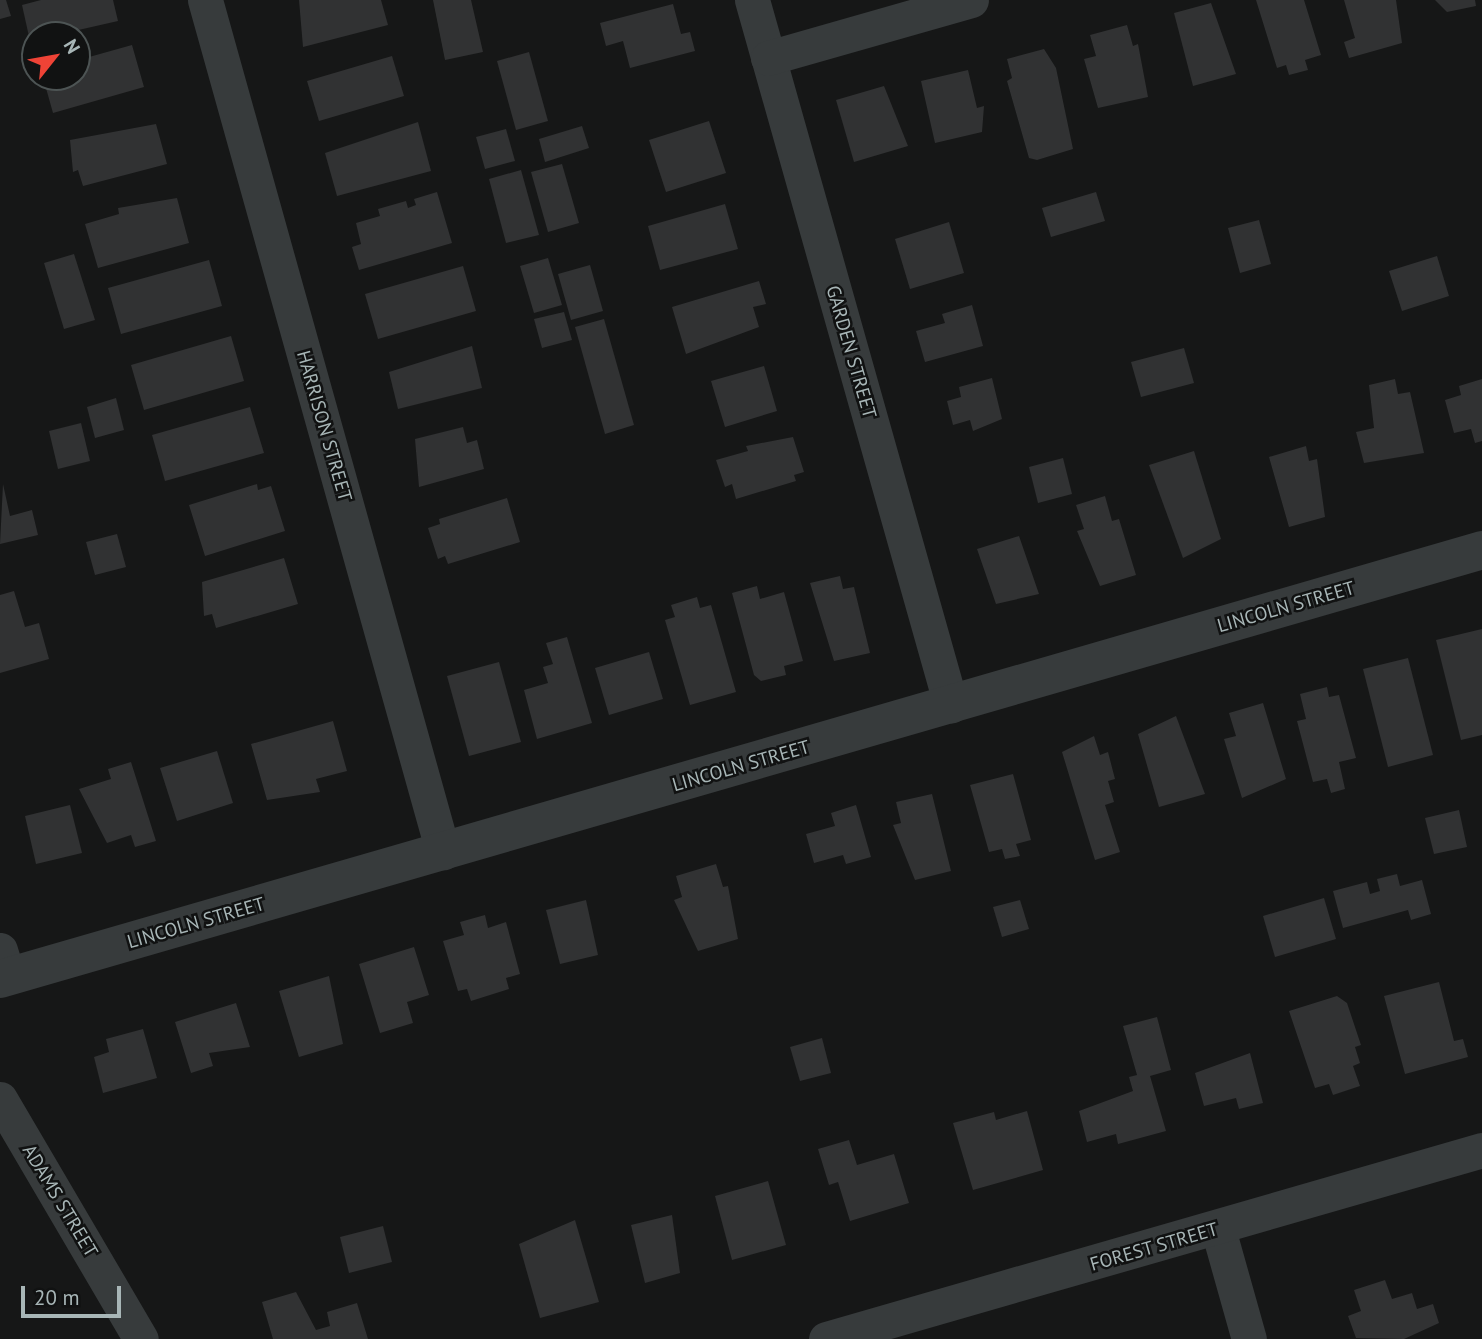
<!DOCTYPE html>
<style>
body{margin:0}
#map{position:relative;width:1482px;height:1339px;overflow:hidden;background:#161717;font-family:"PT Sans",sans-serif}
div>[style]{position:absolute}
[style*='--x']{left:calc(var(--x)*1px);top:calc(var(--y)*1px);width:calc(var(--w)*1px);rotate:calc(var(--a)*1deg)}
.building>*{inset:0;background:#313233}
.minor>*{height:35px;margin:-17.5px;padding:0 17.5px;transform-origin:17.5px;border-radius:17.5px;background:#373b3c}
.tertiary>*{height:38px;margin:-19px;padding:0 19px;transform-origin:19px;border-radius:19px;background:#373b3c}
span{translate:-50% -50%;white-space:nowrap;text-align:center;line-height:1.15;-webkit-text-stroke:5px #111212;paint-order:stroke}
.street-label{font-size:19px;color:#a8b6b7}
.north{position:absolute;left:21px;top:21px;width:70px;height:70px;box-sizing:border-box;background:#111212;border:2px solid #4d5454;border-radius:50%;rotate:59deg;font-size:19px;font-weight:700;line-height:28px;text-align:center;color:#a8b6b7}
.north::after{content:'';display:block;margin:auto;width:24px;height:32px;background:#ef4336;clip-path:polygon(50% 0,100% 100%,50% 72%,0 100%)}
.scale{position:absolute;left:21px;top:1286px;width:100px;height:32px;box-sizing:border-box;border:4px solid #a8b6b7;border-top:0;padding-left:9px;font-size:21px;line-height:24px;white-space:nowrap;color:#a8b6b7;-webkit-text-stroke:5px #111212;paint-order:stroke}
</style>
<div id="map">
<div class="building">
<i style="clip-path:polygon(0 0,6px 0,11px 16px,0 19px)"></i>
<i style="clip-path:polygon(41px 0,113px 0,118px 21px,30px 41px,22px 5px)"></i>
<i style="clip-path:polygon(299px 0,381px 0,388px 25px,303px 47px)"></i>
<i style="clip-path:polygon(433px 0,471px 0,483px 52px,445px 60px)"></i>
<i style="clip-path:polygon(1256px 0,1304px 0,1321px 55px,1305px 60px,1308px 70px,1289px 75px,1286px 65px,1277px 68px)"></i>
<i style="clip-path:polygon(1344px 0,1396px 0,1402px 43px,1349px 58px,1344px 42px,1355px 38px)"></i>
<i style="clip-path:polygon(1435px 0,1475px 0,1476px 6px,1447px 12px)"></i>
<i style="clip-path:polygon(1211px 3px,1236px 74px,1193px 86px,1174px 13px)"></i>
<i style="clip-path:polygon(673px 4px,681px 34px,690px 32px,695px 51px,630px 68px,623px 41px,606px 46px,600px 23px)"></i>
<i style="clip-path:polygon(1127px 25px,1133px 46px,1138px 44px,1148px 97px,1098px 108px,1084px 59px,1096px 56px,1090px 35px)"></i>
<i style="clip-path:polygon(132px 45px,144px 87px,53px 113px,44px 81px,77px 77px,82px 59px)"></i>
<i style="clip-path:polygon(1044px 49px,1056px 68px,1073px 149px,1037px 160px,1029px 158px,1007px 81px,1012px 78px,1007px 59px)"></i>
<i style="clip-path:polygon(529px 52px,548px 121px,516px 130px,497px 61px)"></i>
<i style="clip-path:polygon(392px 56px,404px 96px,319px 121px,307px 81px)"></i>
<i style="clip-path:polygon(968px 70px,977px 108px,984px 106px,982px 132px,935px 143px,921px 81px)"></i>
<i style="clip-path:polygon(884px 86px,908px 146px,854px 162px,836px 100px)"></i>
<i style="clip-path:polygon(709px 121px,726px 173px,666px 192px,649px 140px)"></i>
<i style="clip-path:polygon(418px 122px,431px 171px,337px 196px,325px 153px)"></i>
<i style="clip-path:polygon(156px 124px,167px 164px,83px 186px,78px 170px,73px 172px,70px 140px)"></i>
<i style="clip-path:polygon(582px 126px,589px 148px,545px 162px,539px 139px)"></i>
<i style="clip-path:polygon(506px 129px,515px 161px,485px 169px,476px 137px)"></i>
<i style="clip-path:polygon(562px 164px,579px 223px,548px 232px,531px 172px)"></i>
<i style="clip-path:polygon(521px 170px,539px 235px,506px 243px,489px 179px)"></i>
<i style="clip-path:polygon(437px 192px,452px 243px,359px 270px,352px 247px,361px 244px,356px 223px,380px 216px,378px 209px,406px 201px,408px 208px,416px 205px,414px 199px)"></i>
<i style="clip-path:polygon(1096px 192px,1105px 221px,1051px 237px,1042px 208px)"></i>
<i style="clip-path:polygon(177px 198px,189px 243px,98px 268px,85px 224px,119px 214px,118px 208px)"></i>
<i style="clip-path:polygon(725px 204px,738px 249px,660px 270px,648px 226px)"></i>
<i style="clip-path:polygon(1259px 220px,1271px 264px,1240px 273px,1228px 228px)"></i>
<i style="clip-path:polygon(949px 222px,964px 273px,910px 289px,895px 239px)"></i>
<i style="clip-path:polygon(74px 254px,95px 320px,64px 329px,44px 263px)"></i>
<i style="clip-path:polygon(1437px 256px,1449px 296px,1402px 311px,1389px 271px)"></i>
<i style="clip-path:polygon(548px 258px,562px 305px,534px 313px,520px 266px)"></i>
<i style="clip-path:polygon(209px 260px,222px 306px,121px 334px,108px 288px)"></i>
<i style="clip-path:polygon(590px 265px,603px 311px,571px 320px,558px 274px)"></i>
<i style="clip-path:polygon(463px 266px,476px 311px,378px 339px,365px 294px)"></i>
<i style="clip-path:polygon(759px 281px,766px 304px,753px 307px,759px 327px,686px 354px,672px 307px)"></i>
<i style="clip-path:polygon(972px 305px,983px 346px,925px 362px,916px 331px,945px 323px,942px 314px)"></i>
<i style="clip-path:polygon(564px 312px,572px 340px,542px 348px,534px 319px)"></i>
<i style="clip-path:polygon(604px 319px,634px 425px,605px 434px,575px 327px)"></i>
<i style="clip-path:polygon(231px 336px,244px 381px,144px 410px,131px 365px)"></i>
<i style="clip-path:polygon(472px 346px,482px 388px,398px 409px,389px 372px)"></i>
<i style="clip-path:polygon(1184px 348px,1194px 383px,1141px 397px,1131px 362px)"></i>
<i style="clip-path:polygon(764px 366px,777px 411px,725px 427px,711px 381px)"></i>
<i style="clip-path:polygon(992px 378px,1002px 419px,973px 431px,970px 420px,953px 425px,947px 401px,961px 397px,959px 387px)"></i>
<i style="clip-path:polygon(1395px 379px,1398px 394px,1410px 392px,1424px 453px,1364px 463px,1356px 432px,1374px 428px,1369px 385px)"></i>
<i style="clip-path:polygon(1482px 379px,1482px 441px,1475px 443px,1471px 429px,1454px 433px,1445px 400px,1461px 395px,1459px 386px)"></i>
<i style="clip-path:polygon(116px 398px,124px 430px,95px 438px,87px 407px)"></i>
<i style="clip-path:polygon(250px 407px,264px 453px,165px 481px,152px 435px)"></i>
<i style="clip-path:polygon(81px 423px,90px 461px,58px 469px,49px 431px)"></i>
<i style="clip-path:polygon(463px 427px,467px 443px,477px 440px,484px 469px,419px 487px,415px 439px)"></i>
<i style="clip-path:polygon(793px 437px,804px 472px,794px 475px,796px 481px,736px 499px,732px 484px,725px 487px,716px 460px,748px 451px,746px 446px)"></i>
<i style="clip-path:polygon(1306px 446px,1309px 461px,1317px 459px,1325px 517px,1289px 527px,1269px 457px)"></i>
<i style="clip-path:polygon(1194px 451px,1221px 539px,1183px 558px,1149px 465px)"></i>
<i style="clip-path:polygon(1063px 458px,1072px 494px,1038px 503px,1029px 467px)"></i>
<i style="clip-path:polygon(3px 484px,10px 516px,32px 510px,38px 535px,0 544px)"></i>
<i style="clip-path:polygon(257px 484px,258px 490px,271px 486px,285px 531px,205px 556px,189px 505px)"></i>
<i style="clip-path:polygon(1105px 496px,1112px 521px,1119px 519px,1136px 575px,1100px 586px,1077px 531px,1084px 529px,1076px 505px)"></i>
<i style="clip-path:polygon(507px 498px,520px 542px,448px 564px,445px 556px,438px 559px,428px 528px,440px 524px,439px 519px)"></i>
<i style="clip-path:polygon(117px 534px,126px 567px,95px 575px,86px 542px)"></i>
<i style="clip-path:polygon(1019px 536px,1039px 594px,996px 604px,977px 549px)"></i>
<i style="clip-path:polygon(284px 558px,298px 604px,216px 628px,212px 614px,204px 616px,202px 582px)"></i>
<i style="clip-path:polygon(840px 576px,843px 589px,854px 587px,870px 653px,834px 661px,810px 583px)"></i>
<i style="clip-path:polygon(757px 586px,760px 599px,784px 592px,803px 661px,784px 666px,786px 675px,761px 681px,754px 675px,732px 593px)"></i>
<i style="clip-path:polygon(14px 591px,25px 627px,39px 623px,49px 659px,0 673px,0 595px)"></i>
<i style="clip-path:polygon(697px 597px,700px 608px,711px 605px,736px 692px,690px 705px,665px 620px,675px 617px,671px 605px)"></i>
<i style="clip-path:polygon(1482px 629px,1482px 735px,1461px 740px,1436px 640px)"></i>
<i style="clip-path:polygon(567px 637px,592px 723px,537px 739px,524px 690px,548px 683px,543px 667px,553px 664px,546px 643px)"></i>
<i style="clip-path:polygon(649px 652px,663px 699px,609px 715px,595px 668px)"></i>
<i style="clip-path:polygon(1408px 658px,1433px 755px,1388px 767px,1363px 669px)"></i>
<i style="clip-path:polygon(499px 662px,521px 742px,469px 756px,447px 676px)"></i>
<i style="clip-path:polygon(1327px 687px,1329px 697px,1339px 695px,1356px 758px,1339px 762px,1345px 789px,1331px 793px,1327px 779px,1313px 782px,1297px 721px,1306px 719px,1300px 694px)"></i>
<i style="clip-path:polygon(1263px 703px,1286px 779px,1242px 798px,1224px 739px,1236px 736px,1229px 713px)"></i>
<i style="clip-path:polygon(1176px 716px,1205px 794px,1159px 807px,1138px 734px)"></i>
<i style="clip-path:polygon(333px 721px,347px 771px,316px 779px,320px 792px,267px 800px,251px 744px)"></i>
<i style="clip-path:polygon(1094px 736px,1100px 755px,1108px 752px,1115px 779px,1108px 781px,1114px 802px,1105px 805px,1120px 852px,1095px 860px,1062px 752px)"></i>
<i style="clip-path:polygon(217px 751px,233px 803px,177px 821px,160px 768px)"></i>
<i style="clip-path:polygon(131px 762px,156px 841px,135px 847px,131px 835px,107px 843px,79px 789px,111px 779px,108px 769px)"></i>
<i style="clip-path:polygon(1013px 774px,1031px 840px,1016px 844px,1020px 856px,1005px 859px,1002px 849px,989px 852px,970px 785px)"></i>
<i style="clip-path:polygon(932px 794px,951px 871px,915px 880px,893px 825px,901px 823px,896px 802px)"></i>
<i style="clip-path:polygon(70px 805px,82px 853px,36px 864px,25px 816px)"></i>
<i style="clip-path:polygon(856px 805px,871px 857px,846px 864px,843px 855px,814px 863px,806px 834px,835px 826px,831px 813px)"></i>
<i style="clip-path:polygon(1459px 810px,1467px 847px,1434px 854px,1425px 818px)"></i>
<i style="clip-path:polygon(716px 864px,723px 887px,728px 886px,738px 939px,698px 951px,674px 900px,682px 897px,676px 876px)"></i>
<i style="clip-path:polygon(1397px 874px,1400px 886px,1422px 880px,1431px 914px,1411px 920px,1408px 910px,1343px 928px,1333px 891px,1367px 882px,1370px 894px,1380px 891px,1377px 879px)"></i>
<i style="clip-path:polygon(1324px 898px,1336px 939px,1275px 957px,1263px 916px)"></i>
<i style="clip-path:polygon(586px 900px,598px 955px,560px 964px,546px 910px)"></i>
<i style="clip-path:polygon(1020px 900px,1029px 929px,1002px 937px,993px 907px)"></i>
<i style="clip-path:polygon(485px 915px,488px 928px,506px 922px,520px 974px,506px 978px,509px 989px,471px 1001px,467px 989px,458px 991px,443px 941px,464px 935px,460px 922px)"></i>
<i style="clip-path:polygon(414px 947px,429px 995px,407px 1002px,413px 1023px,380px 1033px,359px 964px)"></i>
<i style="clip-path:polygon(329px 976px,343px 1044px,299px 1057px,279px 991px)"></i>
<i style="clip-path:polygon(1439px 982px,1454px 1041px,1463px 1039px,1468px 1057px,1405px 1074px,1384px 996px)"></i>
<i style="clip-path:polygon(1337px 996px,1347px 1003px,1361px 1045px,1355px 1047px,1360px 1063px,1353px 1066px,1360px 1086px,1333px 1095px,1329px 1084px,1315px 1088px,1289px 1011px)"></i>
<i style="clip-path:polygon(236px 1003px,250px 1047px,209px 1053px,213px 1066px,191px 1073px,175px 1022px)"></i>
<i style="clip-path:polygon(1157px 1017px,1171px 1070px,1150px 1076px,1166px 1131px,1118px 1144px,1116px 1134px,1087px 1142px,1079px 1111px,1133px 1091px,1129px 1077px,1137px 1075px,1123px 1026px)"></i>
<i style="clip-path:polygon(143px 1029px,157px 1078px,103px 1093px,94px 1057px,109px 1052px,106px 1039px)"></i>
<i style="clip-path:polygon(822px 1038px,831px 1073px,800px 1081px,790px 1047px)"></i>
<i style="clip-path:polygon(1250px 1053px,1263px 1103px,1239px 1109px,1236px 1098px,1204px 1106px,1195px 1073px)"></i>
<i style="clip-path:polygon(1027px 1111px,1043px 1170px,973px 1190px,953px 1123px,994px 1112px,996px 1120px)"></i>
<i style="clip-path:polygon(849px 1140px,857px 1165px,894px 1154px,909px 1203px,850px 1221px,838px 1182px,829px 1185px,818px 1149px)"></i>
<i style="clip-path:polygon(768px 1181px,786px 1245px,732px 1260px,715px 1196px)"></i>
<i style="clip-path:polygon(672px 1215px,680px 1273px,645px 1283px,631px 1225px)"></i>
<i style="clip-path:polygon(575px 1220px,599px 1302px,540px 1318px,519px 1244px)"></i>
<i style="clip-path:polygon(383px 1226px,392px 1262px,349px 1273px,340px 1237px)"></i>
<i style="clip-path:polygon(1385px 1280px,1392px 1299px,1412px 1293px,1417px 1309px,1433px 1304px,1439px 1323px,1404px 1339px,1356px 1338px,1348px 1316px,1361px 1311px,1354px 1290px)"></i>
<i style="clip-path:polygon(296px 1292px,316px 1330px,330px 1326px,327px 1312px,357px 1303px,368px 1339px,273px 1339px,262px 1302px)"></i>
</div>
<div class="minor">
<i style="--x:205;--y:0;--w:885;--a:74.39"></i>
<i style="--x:752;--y:0;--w:733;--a:74.24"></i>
<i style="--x:768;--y:58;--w:211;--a:-15.9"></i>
<i style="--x:0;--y:950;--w:28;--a:73"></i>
<i style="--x:0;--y:1099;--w:278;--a:59.6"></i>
<i style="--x:1218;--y:1229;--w:114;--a:74.3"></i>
<i style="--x:826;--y:1339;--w:683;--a:-16.07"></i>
</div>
<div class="tertiary">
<i style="--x:0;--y:979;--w:1543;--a:-16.14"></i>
</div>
<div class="street-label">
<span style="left:851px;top:352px;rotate:74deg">GARDEN STREET</span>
<span style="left:324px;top:426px;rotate:74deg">HARRISON STREET</span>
<span style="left:1286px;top:607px;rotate:-16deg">LINCOLN STREET</span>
<span style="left:741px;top:766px;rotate:-16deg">LINCOLN STREET</span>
<span style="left:196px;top:923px;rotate:-16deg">LINCOLN STREET</span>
<span style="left:60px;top:1201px;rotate:59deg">ADAMS STREET</span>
<span style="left:1154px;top:1247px;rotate:-16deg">FOREST STREET</span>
</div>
<div class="north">N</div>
<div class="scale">20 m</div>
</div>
